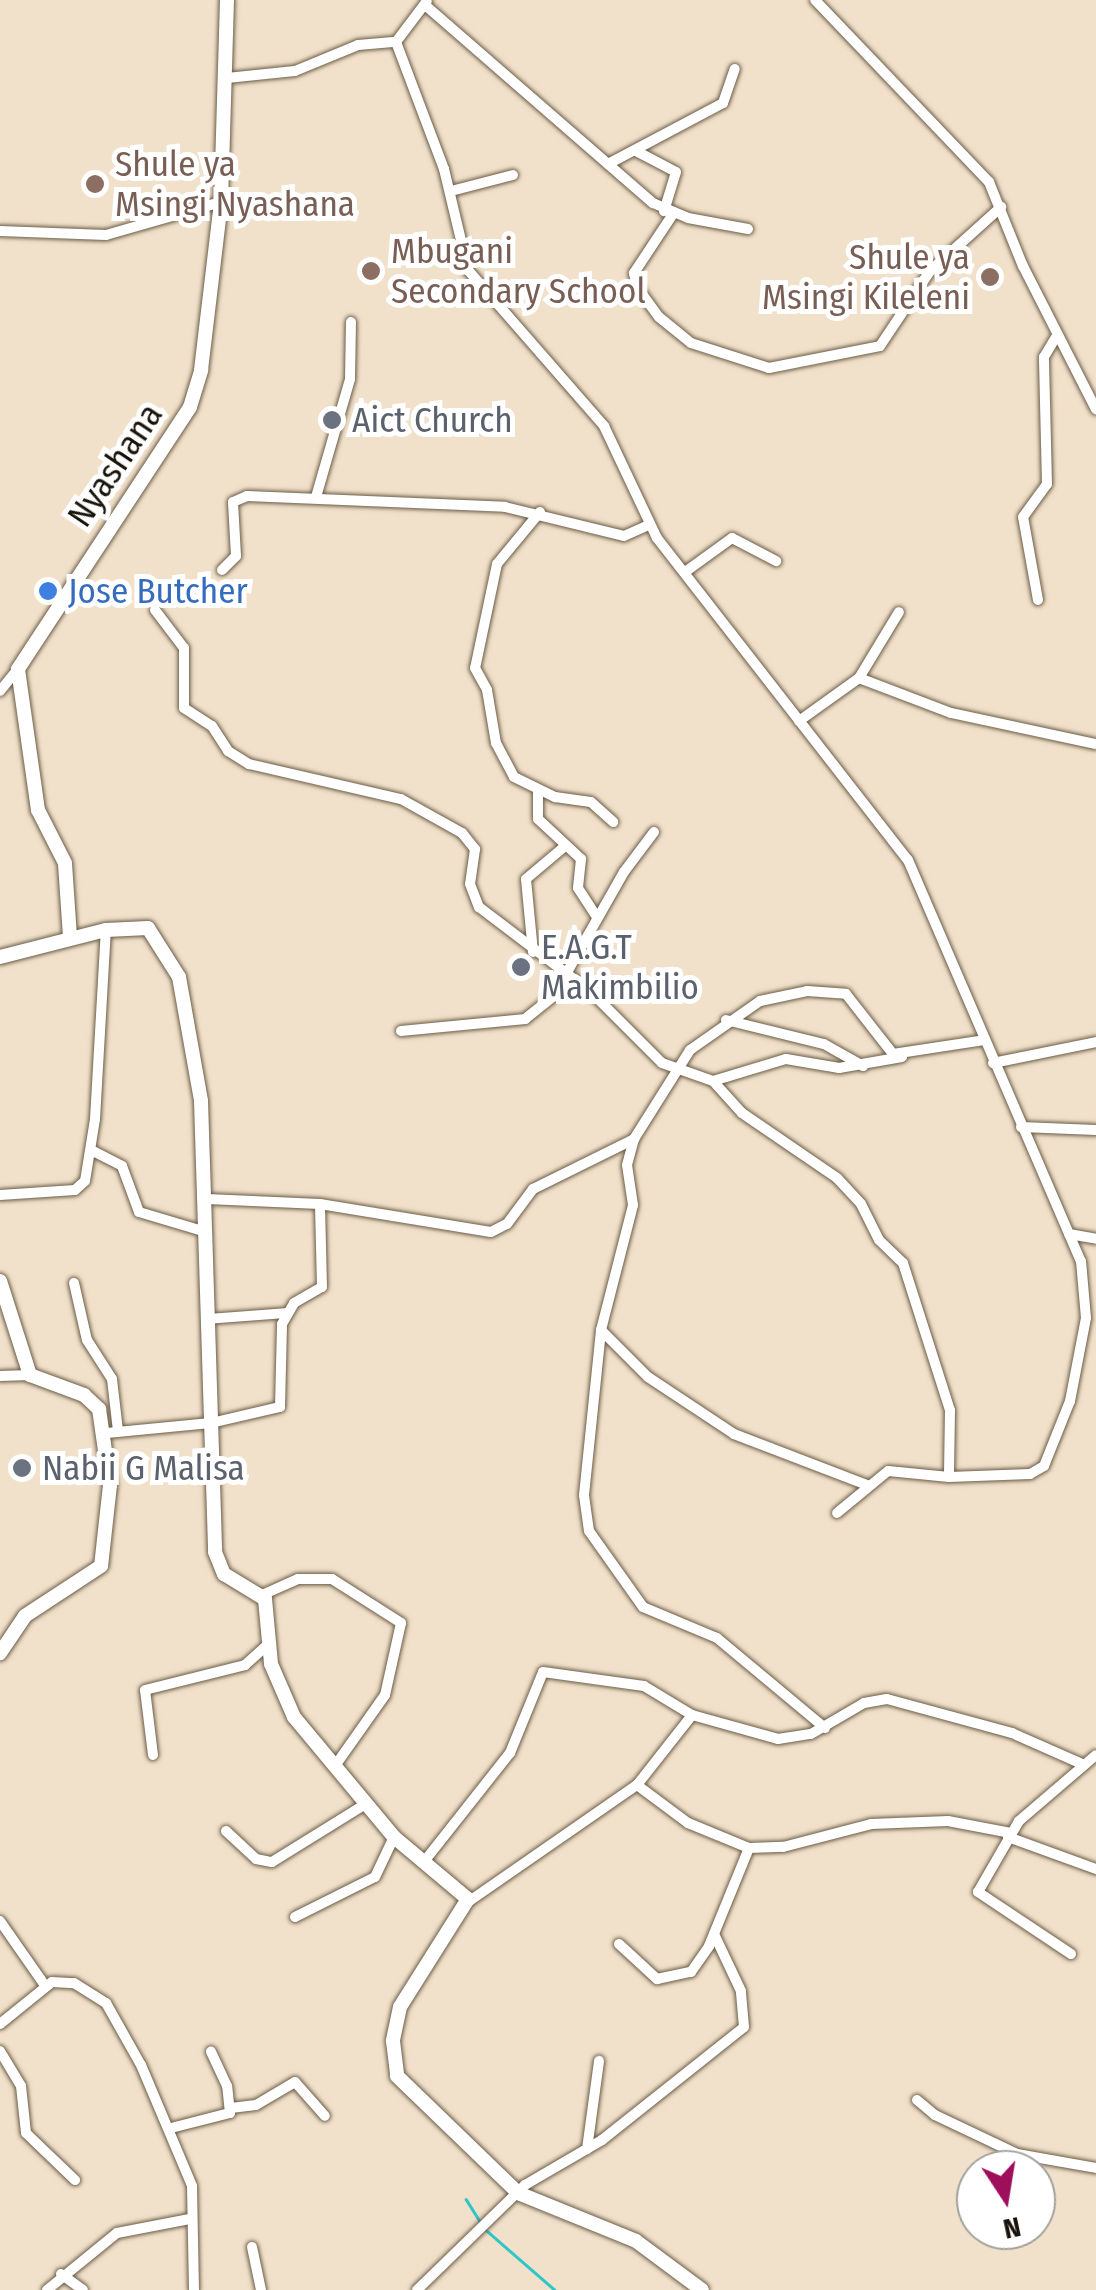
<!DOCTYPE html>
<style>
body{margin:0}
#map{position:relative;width:1096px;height:2290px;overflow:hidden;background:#f2e1ca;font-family:"Fira Sans Condensed",sans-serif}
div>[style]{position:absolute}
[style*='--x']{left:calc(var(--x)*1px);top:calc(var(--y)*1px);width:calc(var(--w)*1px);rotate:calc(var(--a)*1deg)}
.stream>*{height:2.5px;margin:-1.25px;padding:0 1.25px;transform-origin:1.25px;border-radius:1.25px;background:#31c5c7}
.roads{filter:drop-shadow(0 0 2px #6a5c47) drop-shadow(0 0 2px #6a5c47)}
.minor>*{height:10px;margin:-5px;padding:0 5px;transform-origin:5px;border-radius:5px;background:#fff}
.tertiary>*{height:14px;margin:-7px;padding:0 7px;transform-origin:7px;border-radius:7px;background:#fff}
.dots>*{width:28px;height:28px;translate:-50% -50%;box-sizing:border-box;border:5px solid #fff;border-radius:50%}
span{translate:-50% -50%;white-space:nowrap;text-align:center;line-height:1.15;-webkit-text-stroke:10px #fff;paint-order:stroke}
.education-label{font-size:35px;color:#785e54}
.left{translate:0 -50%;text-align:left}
.right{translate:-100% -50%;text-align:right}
.worship-label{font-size:35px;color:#5b616d}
.street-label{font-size:35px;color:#18130a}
.shop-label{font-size:35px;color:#366cbe}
.north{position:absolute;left:956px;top:2150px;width:100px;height:100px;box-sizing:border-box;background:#fff;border:2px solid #a3a19d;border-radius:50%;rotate:168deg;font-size:28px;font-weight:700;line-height:40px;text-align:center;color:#18130a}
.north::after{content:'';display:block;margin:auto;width:35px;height:45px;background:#9e0e5a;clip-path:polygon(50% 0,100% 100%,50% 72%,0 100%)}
</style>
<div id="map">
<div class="stream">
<i style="--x:466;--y:2199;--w:28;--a:58"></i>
<i style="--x:486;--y:2230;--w:91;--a:41"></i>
</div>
<div class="roads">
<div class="minor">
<i style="--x:815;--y:0;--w:252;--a:46.3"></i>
<i style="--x:989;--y:182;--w:91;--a:68"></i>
<i style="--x:1023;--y:266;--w:161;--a:63"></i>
<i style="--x:425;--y:5;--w:302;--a:41"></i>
<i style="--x:653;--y:203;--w:38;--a:23"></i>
<i style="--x:688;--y:218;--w:61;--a:10.4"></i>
<i style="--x:396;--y:42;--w:136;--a:69.3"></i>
<i style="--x:444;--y:169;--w:104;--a:76.6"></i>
<i style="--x:468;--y:270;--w:207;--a:48.9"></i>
<i style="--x:604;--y:426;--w:124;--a:64.7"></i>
<i style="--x:657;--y:538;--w:408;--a:52.1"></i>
<i style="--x:908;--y:860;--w:437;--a:66.7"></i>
<i style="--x:1081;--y:1261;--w:57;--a:85"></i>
<i style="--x:1086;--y:1318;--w:85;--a:100.9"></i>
<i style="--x:1070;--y:1401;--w:70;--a:111.8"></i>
<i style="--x:1044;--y:1466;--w:16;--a:150"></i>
<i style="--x:1030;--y:1474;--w:81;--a:177.9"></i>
<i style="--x:949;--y:1477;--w:61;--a:-174.4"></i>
<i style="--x:888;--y:1471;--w:66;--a:140.5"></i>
<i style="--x:227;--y:78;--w:68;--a:-5.9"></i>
<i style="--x:295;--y:71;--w:68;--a:-22.4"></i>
<i style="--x:358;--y:45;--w:38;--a:-5"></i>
<i style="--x:396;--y:42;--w:51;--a:-52.9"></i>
<i style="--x:636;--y:151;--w:45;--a:27.7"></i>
<i style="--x:676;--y:172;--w:41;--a:107.1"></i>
<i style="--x:608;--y:164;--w:130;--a:-27.9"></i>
<i style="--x:723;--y:103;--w:36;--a:-71"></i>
<i style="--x:451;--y:191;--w:64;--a:-14.5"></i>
<i style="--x:673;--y:214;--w:71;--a:123.5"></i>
<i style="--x:634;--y:273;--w:14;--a:78"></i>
<i style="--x:637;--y:287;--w:37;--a:54"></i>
<i style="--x:659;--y:317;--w:41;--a:39.1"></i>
<i style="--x:691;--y:343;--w:82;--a:17.8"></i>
<i style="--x:769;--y:368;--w:113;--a:-11.2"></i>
<i style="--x:880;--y:346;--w:90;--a:-56.3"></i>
<i style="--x:930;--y:271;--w:96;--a:-42"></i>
<i style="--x:0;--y:231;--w:106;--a:2.2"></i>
<i style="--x:106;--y:235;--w:120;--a:-16"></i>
<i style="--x:316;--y:497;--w:123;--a:-73.9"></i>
<i style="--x:350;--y:379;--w:57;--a:-89"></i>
<i style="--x:540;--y:512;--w:67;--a:129.6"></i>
<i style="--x:497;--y:564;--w:106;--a:101.9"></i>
<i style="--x:475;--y:668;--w:25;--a:61"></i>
<i style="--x:487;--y:690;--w:54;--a:80.4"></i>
<i style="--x:496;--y:743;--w:38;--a:62"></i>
<i style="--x:514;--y:777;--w:46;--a:26"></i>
<i style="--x:555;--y:797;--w:36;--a:8"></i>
<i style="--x:591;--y:802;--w:30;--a:42"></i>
<i style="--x:222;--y:570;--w:20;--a:-45"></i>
<i style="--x:236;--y:556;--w:54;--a:-93.2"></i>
<i style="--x:233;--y:502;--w:15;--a:-23"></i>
<i style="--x:247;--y:496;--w:258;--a:2.4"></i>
<i style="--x:505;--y:507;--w:122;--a:13.7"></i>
<i style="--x:624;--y:536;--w:27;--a:-24"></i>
<i style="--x:685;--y:572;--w:58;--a:-35.9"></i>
<i style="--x:732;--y:538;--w:50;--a:27.6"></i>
<i style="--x:1038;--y:600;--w:84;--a:-100.2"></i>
<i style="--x:1023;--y:517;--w:41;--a:-54"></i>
<i style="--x:1047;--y:484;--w:127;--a:-91.4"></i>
<i style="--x:1044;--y:357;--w:23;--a:-59"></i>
<i style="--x:155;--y:610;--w:48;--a:52.7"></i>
<i style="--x:184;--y:648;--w:60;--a:90"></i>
<i style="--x:184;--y:708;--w:33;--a:33"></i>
<i style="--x:212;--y:726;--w:30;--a:57"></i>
<i style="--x:228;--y:751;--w:25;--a:32"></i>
<i style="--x:249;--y:764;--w:156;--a:13"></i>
<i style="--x:401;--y:799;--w:70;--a:29.1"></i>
<i style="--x:462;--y:833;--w:21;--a:51"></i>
<i style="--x:475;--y:849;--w:35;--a:98"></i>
<i style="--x:470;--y:884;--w:25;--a:69"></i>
<i style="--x:479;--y:907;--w:141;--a:37.2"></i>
<i style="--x:591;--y:992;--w:100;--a:45"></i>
<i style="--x:662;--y:1063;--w:54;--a:19.4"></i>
<i style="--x:713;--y:1081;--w:76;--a:-16.8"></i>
<i style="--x:786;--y:1059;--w:54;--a:9.6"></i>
<i style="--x:839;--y:1068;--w:64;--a:-9.9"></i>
<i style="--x:859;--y:678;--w:98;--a:20.8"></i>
<i style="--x:951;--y:713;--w:148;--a:12.1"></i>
<i style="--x:0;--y:691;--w:28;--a:-51"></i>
<i style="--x:799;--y:721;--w:74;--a:-35.6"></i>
<i style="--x:859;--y:678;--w:77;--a:-58.8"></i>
<i style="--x:538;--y:790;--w:29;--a:90"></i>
<i style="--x:538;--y:819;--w:59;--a:42.9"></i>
<i style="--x:581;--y:859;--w:29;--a:96"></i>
<i style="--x:578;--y:888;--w:35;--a:57"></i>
<i style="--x:533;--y:952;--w:73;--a:-95.5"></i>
<i style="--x:526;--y:879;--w:50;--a:-40.1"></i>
<i style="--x:566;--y:974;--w:117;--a:-60.4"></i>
<i style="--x:624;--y:872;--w:50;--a:-53.1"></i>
<i style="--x:726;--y:1020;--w:101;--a:13.8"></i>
<i style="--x:824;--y:1044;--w:45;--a:29.4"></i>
<i style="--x:401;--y:1031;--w:125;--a:-5.5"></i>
<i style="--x:525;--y:1019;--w:64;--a:-38.7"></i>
<i style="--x:993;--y:1063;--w:105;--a:-11.5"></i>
<i style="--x:713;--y:1081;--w:43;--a:47.8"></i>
<i style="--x:742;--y:1113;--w:115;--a:34.4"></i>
<i style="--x:837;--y:1178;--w:35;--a:47"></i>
<i style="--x:861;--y:1204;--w:40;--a:63.4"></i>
<i style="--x:879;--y:1240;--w:33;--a:44"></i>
<i style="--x:903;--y:1263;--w:154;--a:72.3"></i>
<i style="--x:950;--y:1410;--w:67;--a:90.9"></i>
<i style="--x:1021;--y:1127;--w:75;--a:2.3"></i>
<i style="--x:91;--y:1150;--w:35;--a:27"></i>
<i style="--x:122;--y:1166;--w:49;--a:69.7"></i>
<i style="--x:139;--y:1212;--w:70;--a:16.6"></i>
<i style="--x:0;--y:1195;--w:75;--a:-3.8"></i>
<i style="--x:75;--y:1190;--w:13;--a:-42"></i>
<i style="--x:85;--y:1181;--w:63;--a:-80.8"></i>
<i style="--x:95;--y:1119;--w:189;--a:-86.7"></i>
<i style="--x:207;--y:1199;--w:113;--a:2.5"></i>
<i style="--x:320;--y:1204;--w:173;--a:9.3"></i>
<i style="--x:491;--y:1232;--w:18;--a:-27"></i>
<i style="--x:507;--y:1224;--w:44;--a:-53.4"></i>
<i style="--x:533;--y:1189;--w:113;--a:-26.3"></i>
<i style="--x:1069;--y:1234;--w:27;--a:10"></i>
<i style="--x:74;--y:1283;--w:58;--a:77.2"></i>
<i style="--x:87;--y:1340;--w:46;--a:57.3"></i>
<i style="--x:112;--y:1379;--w:52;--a:83.4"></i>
<i style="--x:207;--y:1319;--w:80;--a:-4.3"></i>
<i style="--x:601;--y:1330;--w:66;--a:45"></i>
<i style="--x:648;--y:1377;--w:103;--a:33.5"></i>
<i style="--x:734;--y:1434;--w:142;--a:21"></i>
<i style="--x:0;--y:1376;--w:30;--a:-2"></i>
<i style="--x:107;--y:1433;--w:104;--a:-5.5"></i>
<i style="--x:211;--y:1423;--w:71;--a:-13.1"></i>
<i style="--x:280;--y:1407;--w:83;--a:-88.6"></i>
<i style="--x:282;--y:1324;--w:24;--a:-60"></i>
<i style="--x:294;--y:1303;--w:32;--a:-30"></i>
<i style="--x:322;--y:1287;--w:83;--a:-91.4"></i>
<i style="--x:262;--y:1595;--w:39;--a:-24"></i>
<i style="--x:298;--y:1579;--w:34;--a:0"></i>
<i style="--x:332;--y:1579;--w:82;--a:32.5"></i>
<i style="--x:401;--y:1623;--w:74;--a:102.5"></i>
<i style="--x:385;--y:1695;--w:87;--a:125.2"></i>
<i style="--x:825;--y:1728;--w:141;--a:-140.2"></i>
<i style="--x:717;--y:1638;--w:80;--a:-157.3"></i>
<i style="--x:643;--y:1607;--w:93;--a:-125.4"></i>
<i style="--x:589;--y:1531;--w:36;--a:-98"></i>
<i style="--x:584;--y:1495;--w:166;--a:-84.1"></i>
<i style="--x:601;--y:1330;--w:129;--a:-75.6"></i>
<i style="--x:633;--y:1205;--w:40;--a:-98.5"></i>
<i style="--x:627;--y:1165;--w:27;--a:-75"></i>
<i style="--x:634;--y:1139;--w:105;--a:-57.8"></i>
<i style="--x:690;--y:1050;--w:85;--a:-35"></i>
<i style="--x:760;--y:1001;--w:48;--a:-12"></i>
<i style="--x:807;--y:991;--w:39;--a:4"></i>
<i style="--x:846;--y:994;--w:76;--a:51.9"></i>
<i style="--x:893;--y:1054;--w:92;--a:-8.7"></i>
<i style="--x:153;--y:1755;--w:65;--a:-97"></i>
<i style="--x:145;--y:1690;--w:103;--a:-14"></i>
<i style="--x:245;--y:1665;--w:30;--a:-42"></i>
<i style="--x:637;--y:1785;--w:89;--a:-51.8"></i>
<i style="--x:226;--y:1831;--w:41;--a:43"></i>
<i style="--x:256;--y:1859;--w:16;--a:11"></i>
<i style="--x:272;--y:1862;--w:112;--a:-31.8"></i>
<i style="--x:1008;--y:1837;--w:94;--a:20"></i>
<i style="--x:423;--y:1863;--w:140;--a:-51.7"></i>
<i style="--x:510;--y:1753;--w:87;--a:-67.8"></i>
<i style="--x:543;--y:1672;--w:102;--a:7.9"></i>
<i style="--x:644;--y:1686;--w:56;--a:31.1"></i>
<i style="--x:692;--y:1715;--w:89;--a:15.6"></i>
<i style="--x:778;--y:1739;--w:33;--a:-9"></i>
<i style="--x:811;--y:1734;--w:61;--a:-30.3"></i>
<i style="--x:864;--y:1703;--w:23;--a:-10"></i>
<i style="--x:887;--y:1699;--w:130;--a:15.2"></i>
<i style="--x:1012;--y:1733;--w:77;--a:23.9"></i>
<i style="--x:468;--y:1902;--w:206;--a:-34.7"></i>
<i style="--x:637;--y:1785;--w:64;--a:36.7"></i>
<i style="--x:688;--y:1823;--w:66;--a:22.3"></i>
<i style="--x:749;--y:1848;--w:34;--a:-2"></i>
<i style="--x:783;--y:1847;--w:91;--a:-14.6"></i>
<i style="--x:871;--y:1824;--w:77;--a:-2.2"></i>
<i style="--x:948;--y:1821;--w:64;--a:10.8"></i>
<i style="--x:295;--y:1917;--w:89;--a:-26.6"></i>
<i style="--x:375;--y:1877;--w:44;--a:-64.6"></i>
<i style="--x:0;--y:1921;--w:77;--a:55.1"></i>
<i style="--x:619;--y:1944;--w:52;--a:42.6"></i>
<i style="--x:657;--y:1979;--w:35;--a:-12"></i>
<i style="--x:691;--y:1972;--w:32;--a:-55"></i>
<i style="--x:709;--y:1946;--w:106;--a:-67.8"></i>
<i style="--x:1071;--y:1954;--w:112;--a:-146.3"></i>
<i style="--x:978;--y:1892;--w:82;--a:-60"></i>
<i style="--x:1019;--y:1821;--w:101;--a:-40.6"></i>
<i style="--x:0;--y:2024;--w:67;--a:-38.9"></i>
<i style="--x:52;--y:1982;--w:22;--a:3"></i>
<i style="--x:74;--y:1983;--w:38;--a:32"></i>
<i style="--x:106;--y:2003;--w:71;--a:60.6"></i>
<i style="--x:141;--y:2065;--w:131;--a:67.1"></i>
<i style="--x:192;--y:2186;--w:104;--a:88.9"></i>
<i style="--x:0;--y:2051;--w:41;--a:59"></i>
<i style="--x:21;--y:2086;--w:47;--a:83.9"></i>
<i style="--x:26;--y:2133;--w:68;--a:43.8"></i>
<i style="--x:917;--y:2100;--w:23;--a:40"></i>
<i style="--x:935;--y:2115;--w:91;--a:25.4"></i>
<i style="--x:1017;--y:2154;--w:80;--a:10"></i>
<i style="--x:231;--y:2108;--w:25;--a:-7"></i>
<i style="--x:256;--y:2105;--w:45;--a:-30.5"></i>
<i style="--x:295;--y:2082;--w:45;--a:48.6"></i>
<i style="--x:171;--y:2128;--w:61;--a:-14.3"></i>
<i style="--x:230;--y:2113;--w:27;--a:-96"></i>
<i style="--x:227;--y:2086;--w:38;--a:-115"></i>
<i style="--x:587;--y:2149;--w:89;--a:-82.2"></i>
<i style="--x:252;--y:2247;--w:44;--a:78.2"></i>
<i style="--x:61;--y:2274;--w:27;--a:36"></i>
<i style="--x:47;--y:2290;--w:90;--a:-39.2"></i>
<i style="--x:117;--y:2233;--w:74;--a:-10.9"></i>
<i style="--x:417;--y:2290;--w:151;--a:-44.2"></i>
<i style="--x:525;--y:2185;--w:89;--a:-30.3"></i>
<i style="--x:602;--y:2140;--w:181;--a:-38.5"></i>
<i style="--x:744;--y:2027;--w:36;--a:-95"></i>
<i style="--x:741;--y:1991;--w:63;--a:-115.3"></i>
</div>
<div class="tertiary">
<i style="--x:70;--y:937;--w:74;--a:-93.9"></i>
<i style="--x:65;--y:863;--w:59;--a:-117"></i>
<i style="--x:38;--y:810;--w:142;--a:-98.1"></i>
<i style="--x:18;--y:669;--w:313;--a:-56.7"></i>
<i style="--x:190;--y:407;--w:39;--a:-73"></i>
<i style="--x:201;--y:370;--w:169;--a:-83.2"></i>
<i style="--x:221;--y:202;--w:202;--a:-88.3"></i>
<i style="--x:0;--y:957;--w:109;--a:-14.3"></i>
<i style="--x:106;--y:930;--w:42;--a:-2.7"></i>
<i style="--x:148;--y:928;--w:58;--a:57.7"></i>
<i style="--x:179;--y:977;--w:126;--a:79.9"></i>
<i style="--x:201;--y:1101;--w:451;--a:88.2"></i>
<i style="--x:215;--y:1552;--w:24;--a:68"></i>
<i style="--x:224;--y:1574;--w:48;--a:31.4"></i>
<i style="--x:265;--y:1599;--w:65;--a:84.7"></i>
<i style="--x:271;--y:1664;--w:58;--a:66.5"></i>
<i style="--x:294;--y:1717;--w:156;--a:50.2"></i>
<i style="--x:394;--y:1837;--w:97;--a:40"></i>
<i style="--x:468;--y:1899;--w:128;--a:122.2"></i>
<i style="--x:400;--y:2007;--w:35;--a:102"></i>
<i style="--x:393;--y:2041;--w:35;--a:83"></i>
<i style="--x:397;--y:2076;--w:168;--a:44"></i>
<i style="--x:518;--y:2193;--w:127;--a:22.1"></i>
<i style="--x:636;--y:2241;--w:82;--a:36.6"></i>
<i style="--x:0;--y:1281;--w:99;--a:72.3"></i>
<i style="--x:30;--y:1375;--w:58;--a:20.3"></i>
<i style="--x:84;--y:1395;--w:21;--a:43"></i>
<i style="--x:99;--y:1409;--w:77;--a:81.8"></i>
<i style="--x:110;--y:1485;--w:81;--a:96.3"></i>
<i style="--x:101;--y:1566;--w:91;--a:146.7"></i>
<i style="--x:25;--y:1616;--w:45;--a:124"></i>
</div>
</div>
<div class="dots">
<i style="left:95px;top:184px;background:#8d6e63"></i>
<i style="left:371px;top:271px;background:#8d6e63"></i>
<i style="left:990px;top:277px;background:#8d6e63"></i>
<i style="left:332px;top:420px;background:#6b7280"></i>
<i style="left:48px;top:591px;background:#3f7fe0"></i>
<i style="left:521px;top:967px;background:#6b7280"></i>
<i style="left:22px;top:1468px;background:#6b7280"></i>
</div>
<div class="education-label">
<span class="left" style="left:115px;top:184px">Shule ya<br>Msingi Nyashana</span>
<span class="left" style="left:391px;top:271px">Mbugani<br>Secondary School</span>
<span class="right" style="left:970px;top:277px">Shule ya<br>Msingi Kileleni</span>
</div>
<div class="worship-label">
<span class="left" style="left:352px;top:420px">Aict Church</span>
<span class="left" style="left:541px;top:967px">E.A.G.T<br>Makimbilio</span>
<span class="left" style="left:42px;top:1468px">Nabii G Malisa</span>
</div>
<div class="street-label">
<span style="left:115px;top:465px;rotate:-56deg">Nyashana</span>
</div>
<div class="shop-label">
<span class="left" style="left:68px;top:591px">Jose Butcher</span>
</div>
<div class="north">N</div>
</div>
